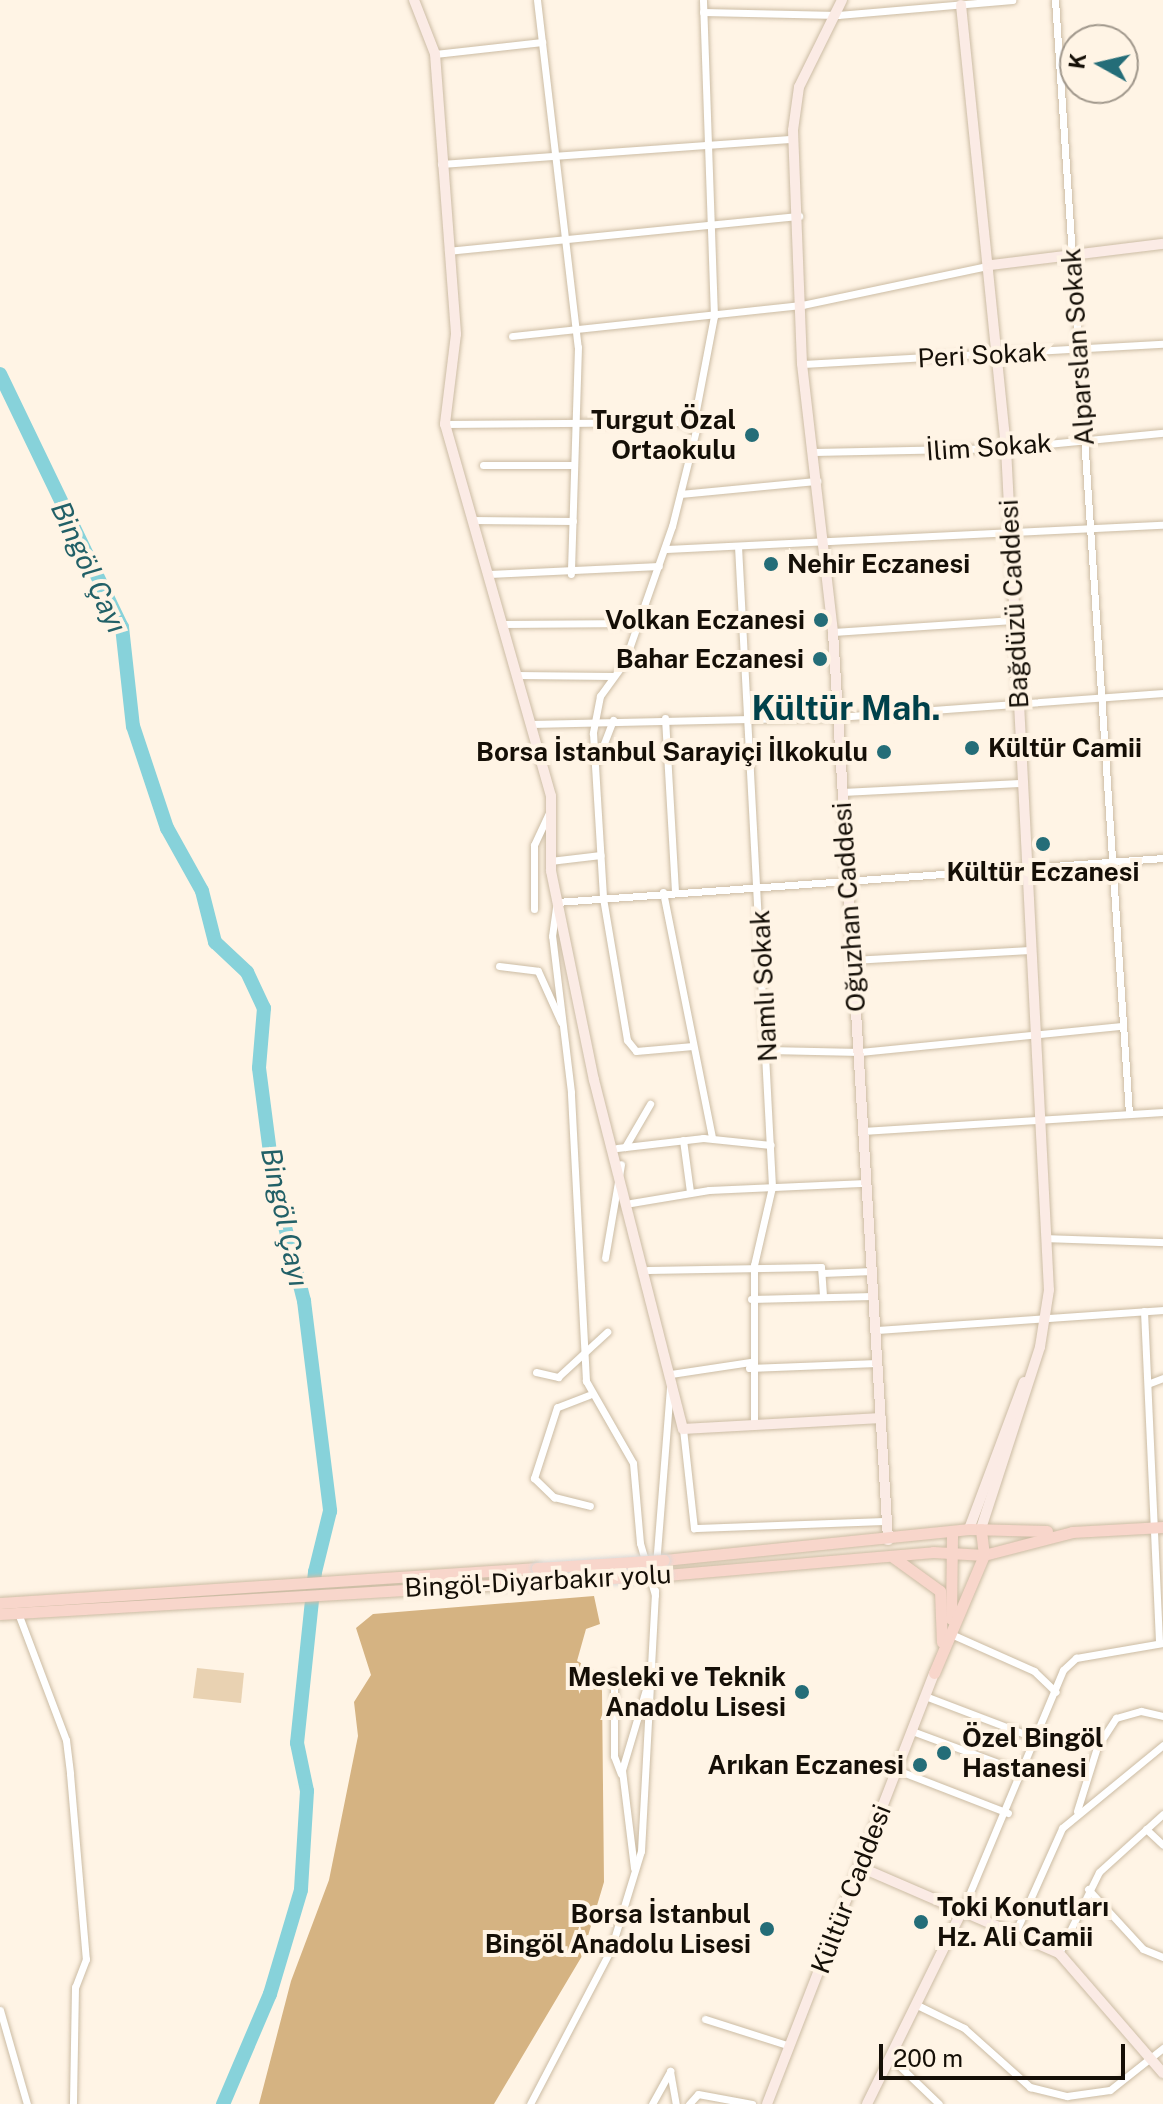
<!DOCTYPE html>
<meta charset="utf-8">
<style>
body{margin:0}
#map{position:relative;width:1163px;height:2104px;overflow:hidden;background:#fff4e5;font-family:"Public Sans",sans-serif}
div>[style]{position:absolute}
[style*='--x']{left:calc(var(--x)*1px);top:calc(var(--y)*1px);width:calc(var(--w)*1px);rotate:calc(var(--a)*1deg)}
.green>*{inset:0;background:#e9d2b2}
.forest>*{inset:0;background:#d5b382}
.river>*{height:14px;margin:-7px;padding:0 7px;transform-origin:7px;border-radius:7px;background:#87d2da}
.roads{filter:drop-shadow(0 0 2px #ccbca4) drop-shadow(0 0 2px #ccbca4)}
.street>*{height:7px;margin:-3.5px;padding:0 3.5px;transform-origin:3.5px;border-radius:3.5px;background:#fff}
.secondary>*{height:10px;margin:-5px;padding:0 5px;transform-origin:5px;border-radius:5px;background:#fbebe5}
.primary>*{height:11px;margin:-5.5px;padding:0 5.5px;transform-origin:5.5px;border-radius:5.5px;background:#f8d6cb}
.bridges{filter:drop-shadow(0 0 2px #dad9d7) drop-shadow(0 0 2px #dad9d7)}
.primary-bridge>*{height:11px;margin:-5.5px;padding:0 5.5px;transform-origin:5.5px;border-radius:5.5px;background:#f8d6cb}
.dots>*{width:22px;height:22px;translate:-50% -50%;box-sizing:border-box;border:4px solid #fff4e5;border-radius:50%}
span{translate:-50% -50%;white-space:nowrap;text-align:center;line-height:1.15;-webkit-text-stroke:8px #fff4e5;paint-order:stroke}
.street-label{font-size:26px;color:#150f07}
.poi-label{font-size:26px;color:#150f07;font-weight:700}
.right{translate:-100% -50%;text-align:right}
.left{translate:0 -50%;text-align:left}
.water-label{font-size:28px;color:#226067;font-style:italic}
.district-label{font-size:34px;color:#00414a;font-weight:700}
.north{position:absolute;left:1059px;top:24px;width:80px;height:80px;box-sizing:border-box;background:#fff4e5;border:2px solid #a1988c;border-radius:50%;rotate:278deg;font-size:22px;font-weight:700;line-height:32px;text-align:center;color:#150f07}
.north::after{content:'';display:block;margin:auto;width:28px;height:36px;background:#246d78;clip-path:polygon(50% 0,100% 100%,50% 72%,0 100%)}
.scale{position:absolute;left:879px;top:2044px;width:246px;height:36px;box-sizing:border-box;border:4px solid #150f07;border-top:0;padding-left:10px;font-size:24px;line-height:28px;white-space:nowrap;color:#150f07;-webkit-text-stroke:6px #fff4e5;paint-order:stroke}
</style>
<div id="map">
<div class="green">
<i style="clip-path:polygon(197px 1668px,244px 1673px,241px 1703px,193px 1698px)"></i>
</div>
<div class="forest">
<i style="clip-path:polygon(594px 1596px,600px 1624px,586px 1629px,577px 1661px,596px 1671px,602px 1691px,604px 1882px,582px 1956px,494px 2104px,259px 2104px,291px 1981px,329px 1880px,358px 1736px,354px 1702px,371px 1675px,356px 1628px,373px 1614px)"></i>
</div>
<div class="river">
<i style="--x:0;--y:374;--w:281;--a:64.3"></i>
<i style="--x:122;--y:627;--w:100;--a:83.7"></i>
<i style="--x:133;--y:726;--w:108;--a:71.6"></i>
<i style="--x:167;--y:828;--w:72;--a:60.9"></i>
<i style="--x:202;--y:891;--w:53;--a:75.7"></i>
<i style="--x:215;--y:942;--w:44;--a:43.2"></i>
<i style="--x:247;--y:972;--w:40;--a:65"></i>
<i style="--x:264;--y:1008;--w:60;--a:94.8"></i>
<i style="--x:259;--y:1068;--w:117;--a:82.6"></i>
<i style="--x:274;--y:1184;--w:121;--a:75.6"></i>
<i style="--x:304;--y:1301;--w:212;--a:82.9"></i>
<i style="--x:330;--y:1511;--w:63;--a:103.8"></i>
<i style="--x:315;--y:1572;--w:172;--a:96"></i>
<i style="--x:297;--y:1743;--w:49;--a:78.2"></i>
<i style="--x:307;--y:1791;--w:99;--a:93.5"></i>
<i style="--x:301;--y:1890;--w:109;--a:106.6"></i>
<i style="--x:270;--y:1994;--w:120;--a:113.1"></i>
</div>
<div class="roads">
<div class="street">
<i style="--x:537;--y:0;--w:349;--a:83.3"></i>
<i style="--x:578;--y:347;--w:227;--a:91.8"></i>
<i style="--x:1055;--y:0;--w:1115;--a:86.2"></i>
<i style="--x:703;--y:12;--w:135;--a:1.3"></i>
<i style="--x:838;--y:15;--w:175;--a:-4.9"></i>
<i style="--x:435;--y:54;--w:108;--a:-6.4"></i>
<i style="--x:441;--y:164;--w:353;--a:-4.1"></i>
<i style="--x:448;--y:251;--w:353;--a:-5.7"></i>
<i style="--x:512;--y:336;--w:292;--a:-6.1"></i>
<i style="--x:802;--y:305;--w:193;--a:-11.9"></i>
<i style="--x:802;--y:364;--w:362;--a:-3.2"></i>
<i style="--x:445;--y:424;--w:236;--a:-0.5"></i>
<i style="--x:681;--y:422;--w:17;--a:28"></i>
<i style="--x:696;--y:430;--w:99;--a:104"></i>
<i style="--x:672;--y:526;--w:145;--a:109.3"></i>
<i style="--x:624;--y:663;--w:41;--a:126"></i>
<i style="--x:600;--y:696;--w:38;--a:101"></i>
<i style="--x:593;--y:733;--w:165;--a:86.5"></i>
<i style="--x:603;--y:898;--w:144;--a:80.4"></i>
<i style="--x:627;--y:1040;--w:14;--a:51"></i>
<i style="--x:636;--y:1051;--w:57;--a:-5"></i>
<i style="--x:693;--y:426;--w:112;--a:-79.2"></i>
<i style="--x:714;--y:316;--w:316;--a:-92"></i>
<i style="--x:814;--y:452;--w:192;--a:-1.2"></i>
<i style="--x:1006;--y:448;--w:158;--a:-5.5"></i>
<i style="--x:483;--y:465;--w:91;--a:0"></i>
<i style="--x:681;--y:494;--w:137;--a:-5.5"></i>
<i style="--x:472;--y:520;--w:101;--a:0.6"></i>
<i style="--x:738;--y:546;--w:642;--a:86.96"></i>
<i style="--x:772;--y:1187;--w:80;--a:103"></i>
<i style="--x:754;--y:1265;--w:159;--a:90"></i>
<i style="--x:665;--y:549;--w:499;--a:-2.8"></i>
<i style="--x:489;--y:574;--w:170;--a:-2.7"></i>
<i style="--x:503;--y:624;--w:133;--a:-0.4"></i>
<i style="--x:833;--y:632;--w:181;--a:-3.8"></i>
<i style="--x:516;--y:675;--w:97;--a:0.6"></i>
<i style="--x:665;--y:718;--w:173;--a:86.7"></i>
<i style="--x:531;--y:724;--w:306;--a:-1.3"></i>
<i style="--x:837;--y:717;--w:327;--a:-4.2"></i>
<i style="--x:598;--y:759;--w:42;--a:-69"></i>
<i style="--x:841;--y:792;--w:180;--a:-2.9"></i>
<i style="--x:550;--y:861;--w:51;--a:-6.7"></i>
<i style="--x:663;--y:892;--w:251;--a:78.7"></i>
<i style="--x:534;--y:909;--w:64;--a:-90"></i>
<i style="--x:534;--y:845;--w:38;--a:-65"></i>
<i style="--x:851;--y:960;--w:180;--a:-3.2"></i>
<i style="--x:499;--y:966;--w:39;--a:7"></i>
<i style="--x:538;--y:971;--w:56;--a:65.7"></i>
<i style="--x:768;--y:1050;--w:92;--a:1.2"></i>
<i style="--x:860;--y:1052;--w:263;--a:-5.7"></i>
<i style="--x:862;--y:1131;--w:302;--a:-3.6"></i>
<i style="--x:683;--y:1140;--w:52;--a:82.3"></i>
<i style="--x:625;--y:1147;--w:50;--a:-59.8"></i>
<i style="--x:617;--y:1148;--w:87;--a:-6.6"></i>
<i style="--x:703;--y:1138;--w:68;--a:5.9"></i>
<i style="--x:631;--y:1203;--w:79;--a:-9.5"></i>
<i style="--x:709;--y:1190;--w:157;--a:-2.6"></i>
<i style="--x:1046;--y:1238;--w:117;--a:2"></i>
<i style="--x:605;--y:1258;--w:95;--a:-80.3"></i>
<i style="--x:648;--y:1270;--w:173;--a:-1"></i>
<i style="--x:821;--y:1267;--w:30;--a:86"></i>
<i style="--x:822;--y:1273;--w:51;--a:-2.2"></i>
<i style="--x:751;--y:1299;--w:122;--a:-1.4"></i>
<i style="--x:1144;--y:1311;--w:332;--a:87.4"></i>
<i style="--x:877;--y:1330;--w:287;--a:-4"></i>
<i style="--x:749;--y:1368;--w:128;--a:-2.2"></i>
<i style="--x:536;--y:1372;--w:23;--a:13"></i>
<i style="--x:558;--y:1377;--w:67;--a:-42.6"></i>
<i style="--x:1150;--y:1383;--w:14;--a:-21"></i>
<i style="--x:589;--y:1395;--w:34;--a:159"></i>
<i style="--x:557;--y:1407;--w:75;--a:107.9"></i>
<i style="--x:534;--y:1478;--w:28;--a:44"></i>
<i style="--x:554;--y:1497;--w:37;--a:14"></i>
<i style="--x:683;--y:1429;--w:100;--a:83.7"></i>
<i style="--x:694;--y:1528;--w:193;--a:-2.1"></i>
<i style="--x:655;--y:1578;--w:205;--a:-85.5"></i>
<i style="--x:671;--y:1374;--w:80;--a:-8.6"></i>
<i style="--x:655;--y:1595;--w:54;--a:-106.1"></i>
<i style="--x:640;--y:1543;--w:80;--a:-95"></i>
<i style="--x:633;--y:1463;--w:95;--a:-119.8"></i>
<i style="--x:586;--y:1381;--w:289;--a:-93"></i>
<i style="--x:571;--y:1092;--w:157;--a:-96.9"></i>
<i style="--x:552;--y:936;--w:34;--a:-82"></i>
<i style="--x:557;--y:902;--w:608;--a:-4.15"></i>
<i style="--x:18;--y:1613;--w:136;--a:69.3"></i>
<i style="--x:66;--y:1740;--w:34;--a:83"></i>
<i style="--x:70;--y:1774;--w:186;--a:85.1"></i>
<i style="--x:86;--y:1959;--w:30;--a:111"></i>
<i style="--x:75;--y:1987;--w:117;--a:91"></i>
<i style="--x:951;--y:1634;--w:91;--a:24"></i>
<i style="--x:1034;--y:1671;--w:30;--a:44"></i>
<i style="--x:614;--y:1674;--w:82;--a:90"></i>
<i style="--x:614;--y:1756;--w:19;--a:69"></i>
<i style="--x:925;--y:1696;--w:118;--a:20.9"></i>
<i style="--x:912;--y:1731;--w:118;--a:20.3"></i>
<i style="--x:897;--y:1770;--w:119;--a:21.2"></i>
<i style="--x:1077;--y:1811;--w:67;--a:-72.6"></i>
<i style="--x:1097;--y:1747;--w:35;--a:-57"></i>
<i style="--x:1116;--y:1718;--w:26;--a:-16"></i>
<i style="--x:1141;--y:1711;--w:23;--a:13"></i>
<i style="--x:1146;--y:1829;--w:23;--a:43"></i>
<i style="--x:634;--y:1868;--w:99;--a:-97"></i>
<i style="--x:622;--y:1770;--w:84;--a:-73.5"></i>
<i style="--x:1088;--y:1889;--w:81;--a:47.5"></i>
<i style="--x:1143;--y:1949;--w:22;--a:22"></i>
<i style="--x:963;--y:1909;--w:259;--a:-67.3"></i>
<i style="--x:1063;--y:1670;--w:18;--a:-43"></i>
<i style="--x:1076;--y:1658;--w:88;--a:-9.8"></i>
<i style="--x:1016;--y:1931;--w:113;--a:-65.9"></i>
<i style="--x:1062;--y:1828;--w:131;--a:-39.4"></i>
<i style="--x:1059;--y:1953;--w:90;--a:-63.7"></i>
<i style="--x:1099;--y:1872;--w:86;--a:-42.2"></i>
<i style="--x:915;--y:2004;--w:55;--a:26.1"></i>
<i style="--x:964;--y:2028;--w:89;--a:41.8"></i>
<i style="--x:1030;--y:2087;--w:38;--a:14"></i>
<i style="--x:1067;--y:2096;--w:43;--a:-7.9"></i>
<i style="--x:1110;--y:2090;--w:68;--a:-38.4"></i>
<i style="--x:0;--y:2010;--w:98;--a:74"></i>
<i style="--x:705;--y:2019;--w:89;--a:17.6"></i>
<i style="--x:889;--y:2056;--w:69;--a:43.8"></i>
<i style="--x:530;--y:2104;--w:175;--a:-62.4"></i>
<i style="--x:611;--y:1949;--w:102;--a:-73"></i>
<i style="--x:641;--y:1851;--w:261;--a:-86.9"></i>
<i style="--x:652;--y:2104;--w:38;--a:-61"></i>
<i style="--x:670;--y:2071;--w:34;--a:80"></i>
<i style="--x:689;--y:2104;--w:13;--a:-48"></i>
<i style="--x:698;--y:2094;--w:55;--a:10.5"></i>
</div>
<div class="secondary">
<i style="--x:414;--y:0;--w:58;--a:68.7"></i>
<i style="--x:435;--y:54;--w:281;--a:85.7"></i>
<i style="--x:456;--y:334;--w:91;--a:97"></i>
<i style="--x:445;--y:424;--w:387;--a:74.1"></i>
<i style="--x:551;--y:796;--w:75;--a:90"></i>
<i style="--x:551;--y:871;--w:213;--a:78.4"></i>
<i style="--x:594;--y:1080;--w:360;--a:75.7"></i>
<i style="--x:683;--y:1429;--w:198;--a:-3.2"></i>
<i style="--x:842;--y:0;--w:97;--a:116.3"></i>
<i style="--x:799;--y:87;--w:43;--a:97.9"></i>
<i style="--x:793;--y:130;--w:234;--a:87.8"></i>
<i style="--x:802;--y:364;--w:270;--a:83.4"></i>
<i style="--x:833;--y:632;--w:910;--a:86.53"></i>
<i style="--x:961;--y:5;--w:445;--a:84.2"></i>
<i style="--x:1006;--y:448;--w:843;--a:87.08"></i>
<i style="--x:1049;--y:1290;--w:58;--a:99"></i>
<i style="--x:1040;--y:1347;--w:191;--a:108"></i>
<i style="--x:991;--y:265;--w:173;--a:-7"></i>
<i style="--x:969;--y:1529;--w:157;--a:-69.5"></i>
<i style="--x:860;--y:1867;--w:217;--a:23.4"></i>
<i style="--x:1059;--y:1953;--w:159;--a:49.1"></i>
<i style="--x:767;--y:2104;--w:462;--a:-68.8"></i>
<i style="--x:867;--y:2104;--w:217;--a:-63.8"></i>
</div>
<div class="primary">
<i style="--x:893;--y:1557;--w:58;--a:35.9"></i>
<i style="--x:940;--y:1591;--w:51;--a:87.8"></i>
<i style="--x:664;--y:1560;--w:307;--a:-5.8"></i>
<i style="--x:969;--y:1529;--w:78;--a:1.5"></i>
<i style="--x:666;--y:1575;--w:268;--a:-4.9"></i>
<i style="--x:933;--y:1552;--w:51;--a:3.4"></i>
<i style="--x:984;--y:1555;--w:91;--a:-14.6"></i>
<i style="--x:1072;--y:1532;--w:91;--a:-3.1"></i>
<i style="--x:0;--y:1603;--w:538;--a:-3.73"></i>
<i style="--x:0;--y:1614;--w:540;--a:-3.4"></i>
<i style="--x:951;--y:1619;--w:88;--a:-89.3"></i>
<i style="--x:934;--y:1673;--w:128;--a:-67"></i>
<i style="--x:984;--y:1555;--w:26;--a:-97"></i>
</div>
</div>
<div class="bridges">
<div class="primary-bridge">
<i style="--x:537;--y:1568;--w:127;--a:-3.6"></i>
<i style="--x:539;--y:1582;--w:127;--a:-3.2"></i>
</div>
</div>
<div class="dots">
<i style="left:752px;top:435px;background:#246d78"></i>
<i style="left:771px;top:564px;background:#246d78"></i>
<i style="left:821px;top:620px;background:#246d78"></i>
<i style="left:820px;top:659px;background:#246d78"></i>
<i style="left:972px;top:748px;background:#246d78"></i>
<i style="left:884px;top:752px;background:#246d78"></i>
<i style="left:1043px;top:844px;background:#246d78"></i>
<i style="left:802px;top:1692px;background:#246d78"></i>
<i style="left:944px;top:1753px;background:#246d78"></i>
<i style="left:920px;top:1765px;background:#246d78"></i>
<i style="left:921px;top:1922px;background:#246d78"></i>
<i style="left:767px;top:1929px;background:#246d78"></i>
</div>
<div class="street-label">
<span style="left:1078px;top:347px;rotate:-94deg">Alparslan Sokak</span>
<span style="left:982px;top:355px;rotate:-3deg">Peri Sokak</span>
<span style="left:989px;top:447px;rotate:-4deg">İlim Sokak</span>
<span style="left:1014px;top:604px;rotate:-93deg">Bağdüzü Caddesi</span>
<span style="left:849px;top:907px;rotate:-94deg">Oğuzhan Caddesi</span>
<span style="left:764px;top:986px;rotate:-93deg">Namlı Sokak</span>
<span style="left:538px;top:1581px;rotate:-3deg">Bingöl-Diyarbakır yolu</span>
<span style="left:851px;top:1889px;rotate:-69deg">Kültür Caddesi</span>
</div>
<div class="poi-label">
<span class="right" style="left:736px;top:435px">Turgut Özal<br>Ortaokulu</span>
<span class="left" style="left:787px;top:564px">Nehir Eczanesi</span>
<span class="right" style="left:805px;top:620px">Volkan Eczanesi</span>
<span class="right" style="left:804px;top:659px">Bahar Eczanesi</span>
<span class="left" style="left:988px;top:748px">Kültür Camii</span>
<span class="right" style="left:868px;top:752px">Borsa İstanbul Sarayiçi İlkokulu</span>
<span style="left:1043px;top:872px">Kültür Eczanesi</span>
<span class="right" style="left:786px;top:1692px">Mesleki ve Teknik<br>Anadolu Lisesi</span>
<span class="left" style="left:962px;top:1753px">Özel Bingöl<br>Hastanesi</span>
<span class="right" style="left:904px;top:1765px">Arıkan Eczanesi</span>
<span class="left" style="left:937px;top:1922px">Toki Konutları<br>Hz. Ali Camii</span>
<span class="right" style="left:751px;top:1929px">Borsa İstanbul<br>Bingöl Anadolu Lisesi</span>
</div>
<div class="water-label">
<span style="left:89px;top:567px;rotate:65deg">Bingöl Çayı</span>
<span style="left:285px;top:1217px;rotate:78deg">Bingöl Çayı</span>
</div>
<div class="district-label">
<span style="left:846px;top:709px">Kültür Mah.</span>
</div>
<div class="north">K</div>
<div class="scale">200 m</div>
</div>
